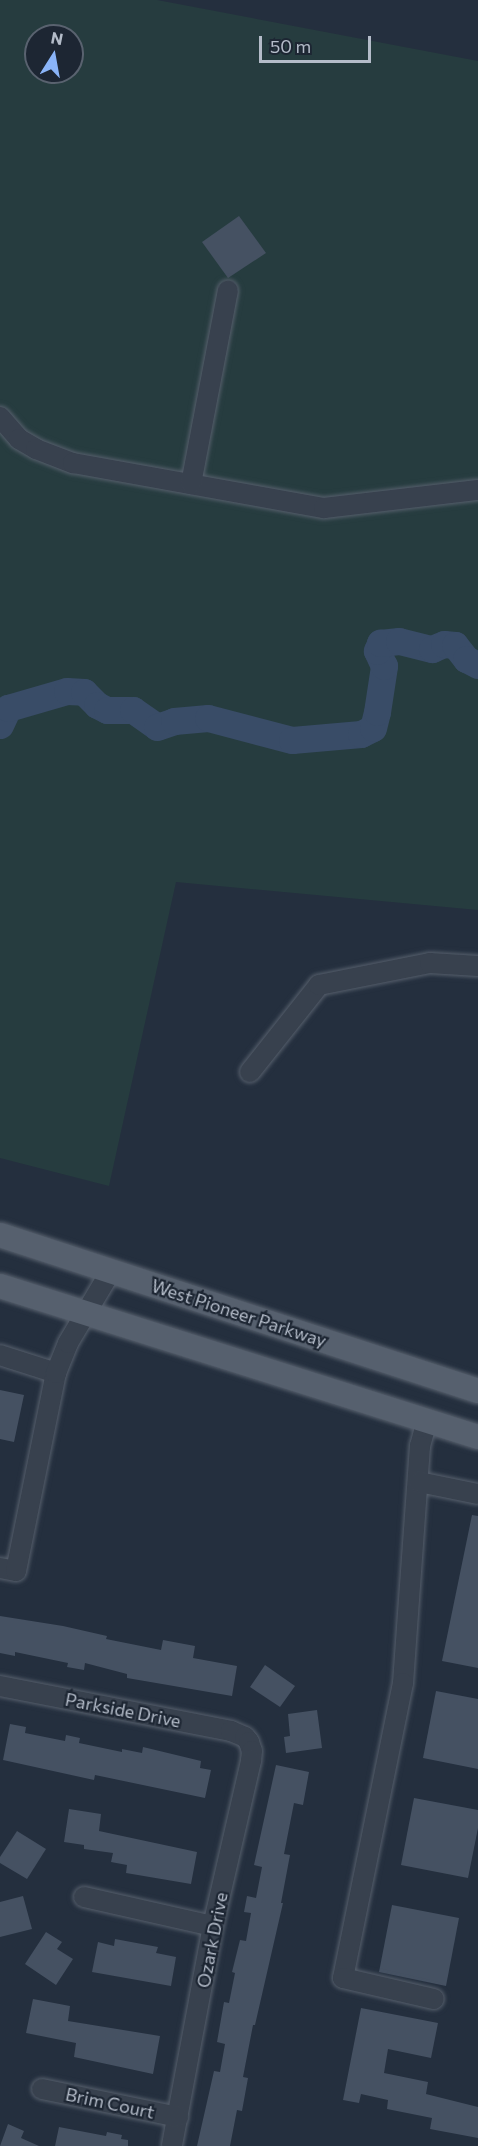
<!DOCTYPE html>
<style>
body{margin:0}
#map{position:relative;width:478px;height:2146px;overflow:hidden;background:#242f3e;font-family:Commissioner,sans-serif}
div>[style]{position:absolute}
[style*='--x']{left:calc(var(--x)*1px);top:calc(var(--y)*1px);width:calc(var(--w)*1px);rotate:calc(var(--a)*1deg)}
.green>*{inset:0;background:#263c3f}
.river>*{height:27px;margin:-13.5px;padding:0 13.5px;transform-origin:13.5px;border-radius:13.5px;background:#394c67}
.building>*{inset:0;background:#455162}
.roads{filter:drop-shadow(0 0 2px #565f6c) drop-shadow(0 0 2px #565f6c)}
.minor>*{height:20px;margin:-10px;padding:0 10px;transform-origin:10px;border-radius:10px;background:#38414e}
.major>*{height:24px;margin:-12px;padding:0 12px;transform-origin:12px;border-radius:12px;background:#56606e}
span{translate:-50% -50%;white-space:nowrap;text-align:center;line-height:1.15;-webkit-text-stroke:4.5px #1d2633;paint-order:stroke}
.street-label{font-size:18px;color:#b4bcc9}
.north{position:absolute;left:24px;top:24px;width:60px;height:60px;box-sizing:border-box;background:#1d2633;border:2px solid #59626f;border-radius:50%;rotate:11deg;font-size:16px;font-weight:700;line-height:24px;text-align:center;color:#b4bcc9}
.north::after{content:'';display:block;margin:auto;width:21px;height:27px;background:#8ab4f8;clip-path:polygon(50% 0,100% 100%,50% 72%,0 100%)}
.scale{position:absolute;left:259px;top:36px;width:112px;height:27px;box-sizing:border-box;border:3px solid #b4bcc9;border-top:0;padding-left:8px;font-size:18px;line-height:21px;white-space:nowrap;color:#b4bcc9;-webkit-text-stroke:4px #1d2633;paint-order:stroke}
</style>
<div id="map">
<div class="green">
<i style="clip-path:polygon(evenodd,0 0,157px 0,478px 61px,478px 910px,176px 882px,109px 1186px,0 1158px,0 0,36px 36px,72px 36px,72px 72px,36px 72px,36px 36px)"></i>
</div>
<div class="river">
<i style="--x:0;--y:725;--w:19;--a:-65"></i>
<i style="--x:8;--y:708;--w:61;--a:-16.1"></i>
<i style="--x:67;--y:691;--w:17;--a:3"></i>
<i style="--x:84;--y:692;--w:18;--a:45"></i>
<i style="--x:97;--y:705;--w:11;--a:27"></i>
<i style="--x:107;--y:710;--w:26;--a:0"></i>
<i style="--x:133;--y:710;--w:29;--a:35"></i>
<i style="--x:157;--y:727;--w:18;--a:-19"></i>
<i style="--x:174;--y:721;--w:34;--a:-5"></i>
<i style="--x:208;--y:718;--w:87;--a:14.7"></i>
<i style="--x:292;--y:740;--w:69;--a:-5"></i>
<i style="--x:361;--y:734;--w:13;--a:-27"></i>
<i style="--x:373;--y:728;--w:16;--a:-76"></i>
<i style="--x:377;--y:712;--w:47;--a:-81.3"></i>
<i style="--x:384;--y:666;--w:17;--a:-115"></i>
<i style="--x:377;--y:651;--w:9;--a:-69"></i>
<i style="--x:380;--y:643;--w:19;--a:-6"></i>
<i style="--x:399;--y:641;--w:34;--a:14"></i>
<i style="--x:432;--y:649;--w:13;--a:-23"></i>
<i style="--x:444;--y:644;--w:11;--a:5"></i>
<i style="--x:455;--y:645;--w:18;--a:52"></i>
<i style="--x:466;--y:659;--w:13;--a:27"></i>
</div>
<div class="building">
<i style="clip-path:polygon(239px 216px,266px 253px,228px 278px,202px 242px)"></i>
<i style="clip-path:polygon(0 1390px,24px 1395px,14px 1442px,0 1439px)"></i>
<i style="clip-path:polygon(472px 1515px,478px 1516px,478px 1668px,442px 1661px)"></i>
<i style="clip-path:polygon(0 1616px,63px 1626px,107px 1636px,106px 1639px,161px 1650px,163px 1640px,195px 1646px,193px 1658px,237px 1666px,232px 1696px,127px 1678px,127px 1674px,85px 1663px,84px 1670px,67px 1667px,68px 1663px,15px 1652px,15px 1656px,0 1653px)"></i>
<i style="clip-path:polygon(265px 1665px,295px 1686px,280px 1707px,250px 1687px)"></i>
<i style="clip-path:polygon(436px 1691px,478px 1699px,478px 1769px,423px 1758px)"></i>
<i style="clip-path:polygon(317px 1710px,322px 1748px,286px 1753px,284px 1737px,290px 1736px,288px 1714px)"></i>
<i style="clip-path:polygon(10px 1724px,26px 1727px,25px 1733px,65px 1741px,66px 1735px,80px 1738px,79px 1743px,122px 1752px,122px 1749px,142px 1753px,143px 1747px,201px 1761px,200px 1768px,211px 1770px,205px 1798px,95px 1775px,94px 1780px,3px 1760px)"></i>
<i style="clip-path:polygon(276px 1765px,309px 1772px,303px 1805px,294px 1803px,284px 1854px,290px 1855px,281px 1903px,283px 1903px,255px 2025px,253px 2025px,243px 2077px,248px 2078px,242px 2111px,237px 2110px,230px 2146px,197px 2146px,214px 2071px,220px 2072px,225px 2044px,217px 2042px,224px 2002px,229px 2003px,235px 1973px,232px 1972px,240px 1940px,246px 1941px,251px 1913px,244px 1912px,247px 1896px,256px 1898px,262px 1867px,254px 1865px)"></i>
<i style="clip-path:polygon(414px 1798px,478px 1810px,478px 1828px,468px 1878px,401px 1865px)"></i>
<i style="clip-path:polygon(69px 1809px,101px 1814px,99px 1831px,197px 1852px,191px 1884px,126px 1873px,127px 1865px,111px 1862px,113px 1853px,84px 1849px,84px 1845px,64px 1842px)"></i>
<i style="clip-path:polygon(17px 1831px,46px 1849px,27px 1879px,0 1863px,0 1857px)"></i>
<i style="clip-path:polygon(23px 1896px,32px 1929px,0 1937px,0 1902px)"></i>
<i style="clip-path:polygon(392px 1905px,459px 1918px,446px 1986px,379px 1972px)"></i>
<i style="clip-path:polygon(46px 1932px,62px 1942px,57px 1949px,73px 1959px,56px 1985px,25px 1964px)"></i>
<i style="clip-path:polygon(115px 1939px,158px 1947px,156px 1953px,176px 1957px,171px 1986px,92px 1972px,98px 1942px,114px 1946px)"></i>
<i style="clip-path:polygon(33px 1999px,70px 2006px,68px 2021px,160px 2036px,153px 2074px,74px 2057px,76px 2043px,26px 2033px)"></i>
<i style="clip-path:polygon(361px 2008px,438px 2023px,431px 2058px,388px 2049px,384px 2073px,428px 2082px,426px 2094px,478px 2107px,478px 2138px,430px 2129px,432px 2118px,387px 2109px,388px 2100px,361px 2094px,359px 2103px,343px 2100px)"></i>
<i style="clip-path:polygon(8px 2124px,24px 2131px,21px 2138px,39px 2146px,0 2146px)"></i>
<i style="clip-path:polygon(59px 2127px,106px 2136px,107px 2132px,122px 2135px,121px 2139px,128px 2140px,128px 2146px,55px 2146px)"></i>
</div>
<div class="roads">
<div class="minor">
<i style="--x:0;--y:417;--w:29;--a:49"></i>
<i style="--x:19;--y:439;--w:20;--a:30"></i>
<i style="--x:36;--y:449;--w:40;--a:21"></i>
<i style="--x:73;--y:463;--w:255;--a:10.2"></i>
<i style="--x:324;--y:508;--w:155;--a:-6.7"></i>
<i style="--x:191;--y:484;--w:197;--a:-79.2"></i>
<i style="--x:250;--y:1072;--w:111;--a:-51.6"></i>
<i style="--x:319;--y:985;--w:113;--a:-11.2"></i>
<i style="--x:430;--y:963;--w:48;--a:3.6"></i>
<i style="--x:0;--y:1355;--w:59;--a:17.8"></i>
<i style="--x:427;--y:1420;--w:27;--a:105"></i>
<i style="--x:420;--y:1446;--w:238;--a:94.1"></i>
<i style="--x:403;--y:1683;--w:301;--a:101.5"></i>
<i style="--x:343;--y:1978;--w:93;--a:13"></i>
<i style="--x:419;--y:1482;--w:60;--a:11.5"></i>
<i style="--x:0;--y:1568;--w:16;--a:11"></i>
<i style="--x:16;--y:1571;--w:202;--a:-78.6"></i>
<i style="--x:56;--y:1373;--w:32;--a:-68"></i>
<i style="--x:68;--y:1343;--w:84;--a:-59.2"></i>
<i style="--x:0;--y:1686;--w:235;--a:11"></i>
<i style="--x:231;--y:1731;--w:15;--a:23"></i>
<i style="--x:245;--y:1737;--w:6;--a:51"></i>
<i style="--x:249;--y:1742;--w:9;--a:72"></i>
<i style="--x:252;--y:1751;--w:10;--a:96"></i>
<i style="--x:251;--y:1761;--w:169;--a:103"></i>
<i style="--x:213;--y:1926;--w:224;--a:100.6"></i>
<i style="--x:84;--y:1897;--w:132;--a:12.7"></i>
<i style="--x:42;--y:2089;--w:139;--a:11.6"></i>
</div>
<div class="major">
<i style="--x:0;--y:1235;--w:503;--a:18.07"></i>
<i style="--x:0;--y:1286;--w:501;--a:17.53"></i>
</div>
</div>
<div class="street-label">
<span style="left:239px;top:1313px;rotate:18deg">West Pioneer Parkway</span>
<span style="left:123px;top:1710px;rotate:11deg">Parkside Drive</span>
<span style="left:212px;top:1940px;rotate:-79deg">Ozark Drive</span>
<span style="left:110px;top:2103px;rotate:12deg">Brim Court</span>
</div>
<div class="north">N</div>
<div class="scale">50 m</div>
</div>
